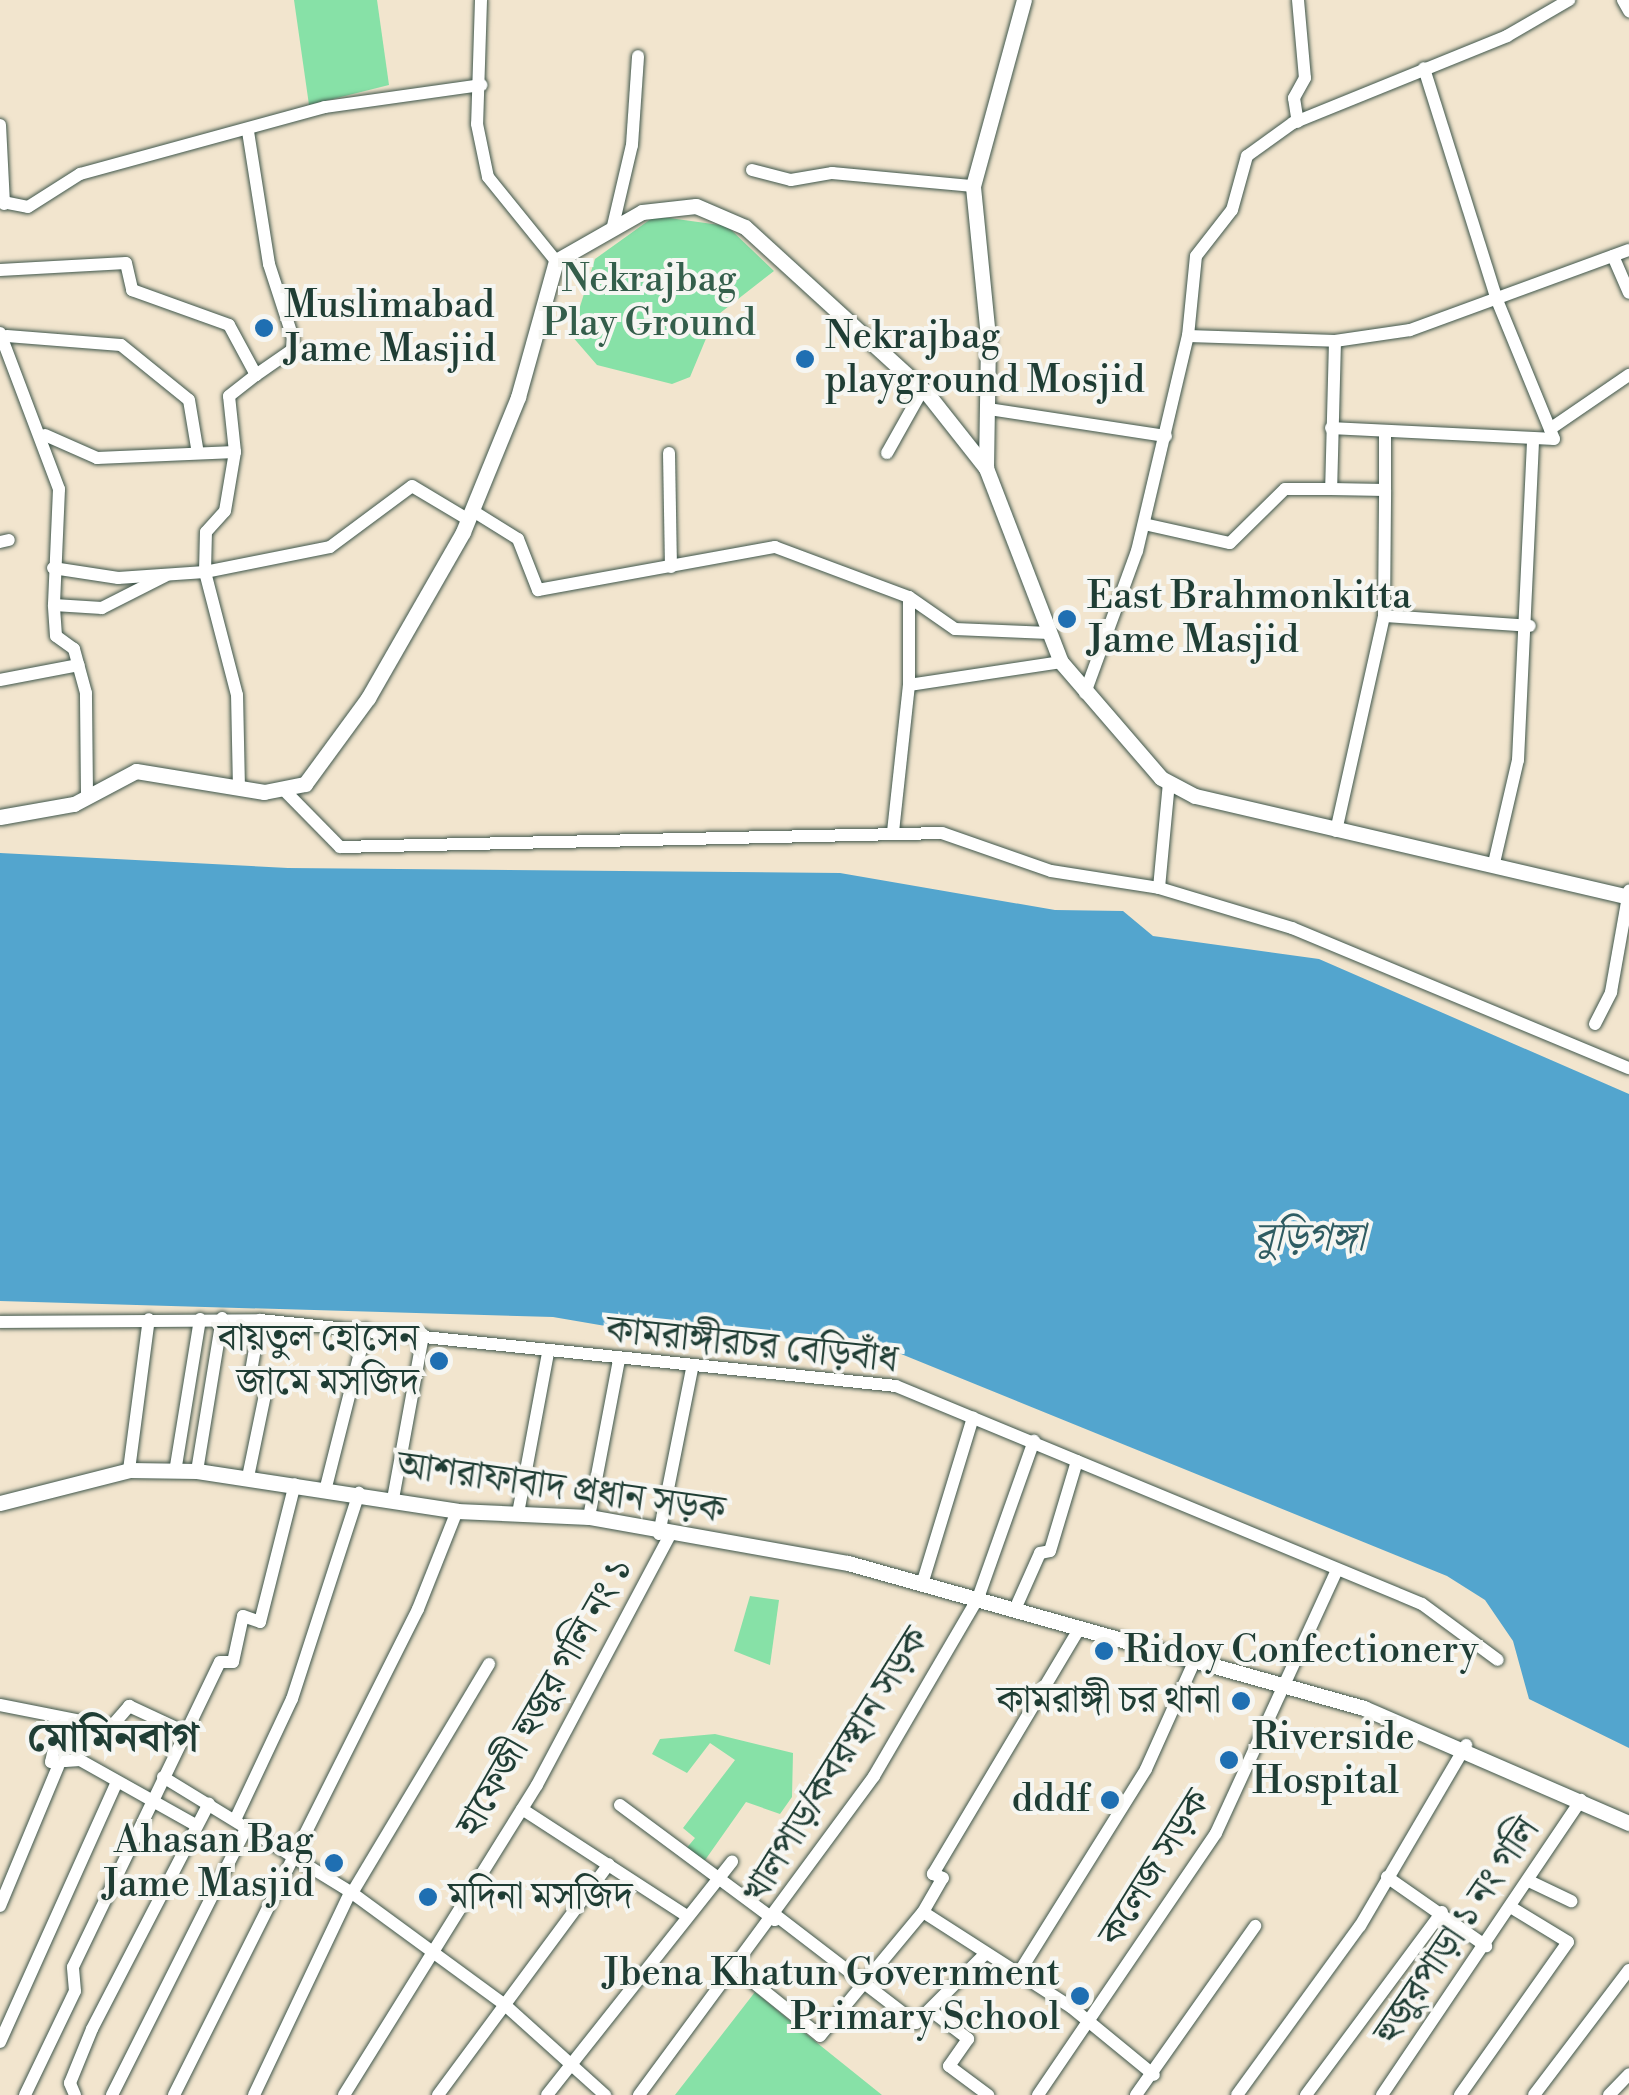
<!DOCTYPE html>
<meta charset="utf-8">
<style>
body{margin:0}
#map{position:relative;width:1629px;height:2095px;overflow:hidden;background:#f2e5ce;font-family:"Libre Bodoni","Noto Serif Bengali",serif}
div>[style]{position:absolute}
[style*='--x']{left:calc(var(--x)*1px);top:calc(var(--y)*1px);width:calc(var(--w)*1px);rotate:calc(var(--a)*1deg)}
.green>*{inset:0;background:#87e1a7}
.water>*{inset:0;background:#53a5ce}
.roads{filter:drop-shadow(0 0 2px #3f564b) drop-shadow(0 0 2px #3f564b)}
.minor>*{height:12px;margin:-6px;padding:0 6px;transform-origin:6px;border-radius:6px;background:#fff}
.tertiary>*{height:15px;margin:-7.5px;padding:0 7.5px;transform-origin:7.5px;border-radius:7.5px;background:#fff}
.dots>*{width:28px;height:28px;translate:-50% -50%;box-sizing:border-box;border:5px solid #f6f6f2;border-radius:50%}
span{translate:-50% -50%;white-space:nowrap;text-align:center;line-height:1.15;-webkit-text-stroke:8px #f6f6f2;paint-order:stroke}
.park-label{font-size:38px;color:#345e4b}
.poi-label{font-size:38px;color:#1f3d34}
.left{translate:0 -50%;text-align:left}
.right{translate:-100% -50%;text-align:right}
.street-label{font-size:38px;color:#1f3d34}
.water-label{font-size:40px;color:#2f5c62;font-style:italic}
.quarter-label{font-size:42px;color:#1f3d34;font-weight:700}
</style>
<div id="map">
<div class="green">
<i style="clip-path:polygon(294px 0,377px 0,389px 85px,309px 105px)"></i>
<i style="clip-path:polygon(655px 216px,727px 226px,774px 271px,715px 317px,690px 377px,672px 384px,597px 365px,571px 335px,595px 259px)"></i>
<i style="clip-path:polygon(750px 1596px,779px 1600px,770px 1665px,734px 1651px)"></i>
<i style="clip-path:polygon(715px 1734px,793px 1753px,792px 1797px,780px 1814px,746px 1802px,703px 1863px,685px 1850px,695px 1838px,683px 1828px,735px 1760px,710px 1743px,687px 1773px,652px 1754px,660px 1739px)"></i>
<i style="clip-path:polygon(755px 1992px,806px 2034px,882px 2095px,675px 2095px)"></i>
</div>
<div class="water">
<i style="clip-path:polygon(0 853px,288px 868px,840px 873px,1055px 910px,1123px 911px,1153px 936px,1319px 959px,1629px 1094px,1629px 1748px,1529px 1699px,1513px 1641px,1485px 1600px,1447px 1576px,874px 1343px,825px 1333px,728px 1347px,553px 1317px,0 1301px)"></i>
</div>
<div class="roads">
<div class="minor">
<i style="--x:481;--y:0;--w:124;--a:91.8"></i>
<i style="--x:477;--y:124;--w:54;--a:78.3"></i>
<i style="--x:488;--y:177;--w:108;--a:51"></i>
<i style="--x:1298;--y:0;--w:78;--a:84.9"></i>
<i style="--x:1305;--y:78;--w:23;--a:119"></i>
<i style="--x:1294;--y:98;--w:24;--a:81"></i>
<i style="--x:1623;--y:0;--w:13;--a:61"></i>
<i style="--x:0;--y:125;--w:79;--a:87.1"></i>
<i style="--x:752;--y:170;--w:40;--a:14.4"></i>
<i style="--x:791;--y:180;--w:42;--a:-9.7"></i>
<i style="--x:832;--y:173;--w:142;--a:5.3"></i>
<i style="--x:8;--y:203;--w:20;--a:11"></i>
<i style="--x:28;--y:207;--w:62;--a:-32.4"></i>
<i style="--x:80;--y:174;--w:254;--a:-15.3"></i>
<i style="--x:325;--y:107;--w:158;--a:-8"></i>
<i style="--x:612;--y:230;--w:87;--a:-76.8"></i>
<i style="--x:632;--y:145;--w:89;--a:-86.1"></i>
<i style="--x:1613;--y:256;--w:40;--a:66.6"></i>
<i style="--x:0;--y:270;--w:126;--a:-3.2"></i>
<i style="--x:126;--y:263;--w:28;--a:77"></i>
<i style="--x:132;--y:290;--w:103;--a:19.8"></i>
<i style="--x:229;--y:325;--w:57;--a:61.6"></i>
<i style="--x:256;--y:375;--w:44;--a:-34.8"></i>
<i style="--x:292;--y:350;--w:12;--a:-85"></i>
<i style="--x:293;--y:338;--w:78;--a:-108"></i>
<i style="--x:269;--y:264;--w:135;--a:-99"></i>
<i style="--x:0;--y:333;--w:167;--a:69.3"></i>
<i style="--x:59;--y:489;--w:116;--a:92.5"></i>
<i style="--x:7;--y:336;--w:114;--a:4.5"></i>
<i style="--x:121;--y:345;--w:87;--a:39"></i>
<i style="--x:189;--y:400;--w:49;--a:80.5"></i>
<i style="--x:1188;--y:336;--w:80;--a:-84.3"></i>
<i style="--x:1196;--y:256;--w:58;--a:-52"></i>
<i style="--x:1232;--y:210;--w:56;--a:-74.5"></i>
<i style="--x:1247;--y:156;--w:57;--a:-35.7"></i>
<i style="--x:1293;--y:123;--w:231;--a:-22.1"></i>
<i style="--x:1507;--y:36;--w:72;--a:-30.1"></i>
<i style="--x:1335;--y:341;--w:148;--a:91.5"></i>
<i style="--x:1331;--y:489;--w:54;--a:1.1"></i>
<i style="--x:1385;--y:490;--w:59;--a:-90"></i>
<i style="--x:989;--y:409;--w:179;--a:8.7"></i>
<i style="--x:1331;--y:428;--w:223;--a:2.8"></i>
<i style="--x:1554;--y:439;--w:150;--a:-112.3"></i>
<i style="--x:1497;--y:300;--w:243;--a:-107.5"></i>
<i style="--x:1550;--y:429;--w:96;--a:-34.4"></i>
<i style="--x:45;--y:435;--w:57;--a:23.9"></i>
<i style="--x:97;--y:458;--w:138;--a:-2.5"></i>
<i style="--x:235;--y:452;--w:56;--a:-96.1"></i>
<i style="--x:229;--y:396;--w:34;--a:-38"></i>
<i style="--x:669;--y:453;--w:114;--a:89"></i>
<i style="--x:887;--y:453;--w:73;--a:-60.6"></i>
<i style="--x:473;--y:511;--w:53;--a:31.9"></i>
<i style="--x:518;--y:539;--w:55;--a:68.6"></i>
<i style="--x:538;--y:590;--w:241;--a:-10.3"></i>
<i style="--x:775;--y:547;--w:143;--a:20.5"></i>
<i style="--x:909;--y:597;--w:88;--a:90"></i>
<i style="--x:909;--y:685;--w:154;--a:-8.6"></i>
<i style="--x:1144;--y:524;--w:88;--a:12.5"></i>
<i style="--x:1230;--y:543;--w:77;--a:-44.5"></i>
<i style="--x:1285;--y:489;--w:46;--a:0"></i>
<i style="--x:0;--y:542;--w:9;--a:-13"></i>
<i style="--x:53;--y:568;--w:66;--a:8.7"></i>
<i style="--x:118;--y:578;--w:87;--a:-3.9"></i>
<i style="--x:205;--y:572;--w:40;--a:-88.6"></i>
<i style="--x:206;--y:532;--w:28;--a:-48"></i>
<i style="--x:225;--y:511;--w:60;--a:-80.4"></i>
<i style="--x:909;--y:597;--w:56;--a:34.8"></i>
<i style="--x:955;--y:629;--w:94;--a:2.4"></i>
<i style="--x:1384;--y:616;--w:126;--a:-89.5"></i>
<i style="--x:0;--y:680;--w:80;--a:-10.8"></i>
<i style="--x:1085;--y:693;--w:151;--a:-69.9"></i>
<i style="--x:1137;--y:551;--w:221;--a:-76.7"></i>
<i style="--x:1188;--y:336;--w:147;--a:1.9"></i>
<i style="--x:1335;--y:341;--w:76;--a:-8.3"></i>
<i style="--x:1410;--y:330;--w:233;--a:-20.1"></i>
<i style="--x:239;--y:789;--w:94;--a:-91.2"></i>
<i style="--x:237;--y:695;--w:127;--a:-104.6"></i>
<i style="--x:205;--y:572;--w:127;--a:-11.3"></i>
<i style="--x:330;--y:547;--w:102;--a:-36.6"></i>
<i style="--x:412;--y:486;--w:66;--a:30.8"></i>
<i style="--x:286;--y:792;--w:77;--a:45.5"></i>
<i style="--x:340;--y:847;--w:602;--a:-1.33"></i>
<i style="--x:942;--y:833;--w:115;--a:19.2"></i>
<i style="--x:1051;--y:871;--w:109;--a:8.9"></i>
<i style="--x:1159;--y:888;--w:106;--a:-84.6"></i>
<i style="--x:87;--y:794;--w:101;--a:-90.6"></i>
<i style="--x:86;--y:693;--w:46;--a:-105.3"></i>
<i style="--x:74;--y:649;--w:22;--a:-144"></i>
<i style="--x:56;--y:636;--w:31;--a:-94"></i>
<i style="--x:54;--y:605;--w:48;--a:3.6"></i>
<i style="--x:102;--y:608;--w:71;--a:-26.9"></i>
<i style="--x:1336;--y:831;--w:220;--a:-77.4"></i>
<i style="--x:1384;--y:616;--w:146;--a:3.9"></i>
<i style="--x:893;--y:832;--w:148;--a:-83.8"></i>
<i style="--x:1494;--y:863;--w:106;--a:-76.9"></i>
<i style="--x:1518;--y:760;--w:321;--a:-87.3"></i>
<i style="--x:1159;--y:888;--w:139;--a:16.7"></i>
<i style="--x:1292;--y:928;--w:365;--a:22.6"></i>
<i style="--x:1595;--y:1024;--w:36;--a:-63"></i>
<i style="--x:1611;--y:992;--w:103;--a:-79.9"></i>
<i style="--x:0;--y:1322;--w:260;--a:-0.4"></i>
<i style="--x:260;--y:1320;--w:639;--a:5.92"></i>
<i style="--x:896;--y:1386;--w:569;--a:22.51"></i>
<i style="--x:1422;--y:1604;--w:94;--a:36.4"></i>
<i style="--x:129;--y:1470;--w:152;--a:-82.5"></i>
<i style="--x:197;--y:1471;--w:155;--a:-80.7"></i>
<i style="--x:175;--y:1472;--w:155;--a:-80.7"></i>
<i style="--x:248;--y:1477;--w:99;--a:-78.3"></i>
<i style="--x:268;--y:1380;--w:18;--a:-171"></i>
<i style="--x:250;--y:1377;--w:58;--a:-80"></i>
<i style="--x:326;--y:1487;--w:163;--a:-75.8"></i>
<i style="--x:393;--y:1499;--w:167;--a:-79.6"></i>
<i style="--x:519;--y:1508;--w:158;--a:-79.4"></i>
<i style="--x:589;--y:1517;--w:160;--a:-79.2"></i>
<i style="--x:659;--y:1534;--w:168;--a:-78.7"></i>
<i style="--x:923;--y:1581;--w:171;--a:-73"></i>
<i style="--x:1016;--y:1607;--w:59;--a:-66"></i>
<i style="--x:1040;--y:1553;--w:10;--a:-11"></i>
<i style="--x:1050;--y:1551;--w:94;--a:-73.3"></i>
<i style="--x:0;--y:1705;--w:113;--a:11.2"></i>
<i style="--x:111;--y:1727;--w:28;--a:-49"></i>
<i style="--x:129;--y:1706;--w:62;--a:24.9"></i>
<i style="--x:163;--y:1777;--w:222;--a:31.5"></i>
<i style="--x:352;--y:1893;--w:190;--a:36.2"></i>
<i style="--x:505;--y:2005;--w:135;--a:42"></i>
<i style="--x:620;--y:1805;--w:193;--a:36.6"></i>
<i style="--x:522;--y:1809;--w:197;--a:33"></i>
<i style="--x:235;--y:1820;--w:134;--a:-64.8"></i>
<i style="--x:292;--y:1699;--w:217;--a:-72"></i>
<i style="--x:192;--y:1823;--w:45;--a:-150.6"></i>
<i style="--x:153;--y:1801;--w:154;--a:-64.3"></i>
<i style="--x:220;--y:1662;--w:13;--a:0"></i>
<i style="--x:233;--y:1662;--w:47;--a:-77.7"></i>
<i style="--x:243;--y:1616;--w:18;--a:19"></i>
<i style="--x:260;--y:1622;--w:142;--a:-75.8"></i>
<i style="--x:1387;--y:1877;--w:121;--a:34.9"></i>
<i style="--x:1529;--y:1881;--w:47;--a:25.5"></i>
<i style="--x:352;--y:1893;--w:267;--a:-59.1"></i>
<i style="--x:0;--y:1906;--w:151;--a:-67.4"></i>
<i style="--x:923;--y:1912;--w:176;--a:32.7"></i>
<i style="--x:1071;--y:2007;--w:107;--a:39.3"></i>
<i style="--x:778;--y:1917;--w:174;--a:37.5"></i>
<i style="--x:916;--y:2023;--w:99;--a:-45"></i>
<i style="--x:738;--y:1970;--w:105;--a:38.8"></i>
<i style="--x:820;--y:2036;--w:161;--a:-50.3"></i>
<i style="--x:923;--y:1912;--w:39;--a:-60"></i>
<i style="--x:943;--y:1878;--w:11;--a:-158"></i>
<i style="--x:933;--y:1874;--w:287;--a:-59.2"></i>
<i style="--x:1020;--y:1971;--w:238;--a:-58"></i>
<i style="--x:1146;--y:1769;--w:117;--a:-65.8"></i>
<i style="--x:930;--y:2010;--w:48;--a:37.3"></i>
<i style="--x:968;--y:2039;--w:33;--a:125"></i>
<i style="--x:949;--y:2066;--w:49;--a:36.6"></i>
<i style="--x:0;--y:2042;--w:283;--a:-65.8"></i>
<i style="--x:25;--y:2095;--w:115;--a:-64.3"></i>
<i style="--x:75;--y:1991;--w:24;--a:-95"></i>
<i style="--x:73;--y:1967;--w:184;--a:-64.3"></i>
<i style="--x:153;--y:1801;--w:84;--a:-150.7"></i>
<i style="--x:80;--y:1760;--w:29;--a:176"></i>
<i style="--x:51;--y:1762;--w:44;--a:-76.9"></i>
<i style="--x:75;--y:2095;--w:13;--a:-113"></i>
<i style="--x:70;--y:2083;--w:58;--a:-67.8"></i>
<i style="--x:92;--y:2029;--w:254;--a:-62.6"></i>
<i style="--x:112;--y:2095;--w:300;--a:-63.3"></i>
<i style="--x:174;--y:2095;--w:544;--a:-63.34"></i>
<i style="--x:418;--y:1609;--w:105;--a:-68.3"></i>
<i style="--x:254;--y:2095;--w:224;--a:-64.6"></i>
<i style="--x:344;--y:2095;--w:365;--a:-58.1"></i>
<i style="--x:537;--y:1785;--w:285;--a:-62"></i>
<i style="--x:438;--y:2095;--w:287;--a:-53.5"></i>
<i style="--x:547;--y:2095;--w:298;--a:-51.6"></i>
<i style="--x:639;--y:2095;--w:396;--a:-53.6"></i>
<i style="--x:874;--y:1776;--w:206;--a:-59.7"></i>
<i style="--x:978;--y:1598;--w:167;--a:-70.4"></i>
<i style="--x:1038;--y:2095;--w:317;--a:-55.8"></i>
<i style="--x:1216;--y:1833;--w:287;--a:-65.3"></i>
<i style="--x:1136;--y:2095;--w:207;--a:-54.8"></i>
<i style="--x:1237;--y:2095;--w:209;--a:-54"></i>
<i style="--x:1360;--y:1926;--w:210;--a:-59.6"></i>
<i style="--x:1306;--y:2095;--w:228;--a:-53.4"></i>
<i style="--x:1382;--y:2095;--w:356;--a:-56"></i>
<i style="--x:1460;--y:2095;--w:187;--a:-54.8"></i>
<i style="--x:1568;--y:1942;--w:66;--a:-148.7"></i>
<i style="--x:1534;--y:2095;--w:157;--a:-52.8"></i>
<i style="--x:1609;--y:2095;--w:29;--a:-46"></i>
</div>
<div class="tertiary">
<i style="--x:986;--y:468;--w:131;--a:-89.1"></i>
<i style="--x:988;--y:337;--w:152;--a:-95.7"></i>
<i style="--x:973;--y:186;--w:193;--a:-74.7"></i>
<i style="--x:0;--y:817;--w:75;--a:-10"></i>
<i style="--x:74;--y:804;--w:70;--a:-28"></i>
<i style="--x:136;--y:771;--w:130;--a:9.3"></i>
<i style="--x:264;--y:792;--w:42;--a:-11"></i>
<i style="--x:305;--y:784;--w:107;--a:-53.8"></i>
<i style="--x:368;--y:698;--w:191;--a:-60.2"></i>
<i style="--x:463;--y:532;--w:146;--a:-67.8"></i>
<i style="--x:518;--y:397;--w:141;--a:-74.4"></i>
<i style="--x:556;--y:261;--w:99;--a:-29.7"></i>
<i style="--x:642;--y:212;--w:54;--a:-6.3"></i>
<i style="--x:696;--y:206;--w:53;--a:23.2"></i>
<i style="--x:745;--y:227;--w:245;--a:42.4"></i>
<i style="--x:926;--y:392;--w:97;--a:51.7"></i>
<i style="--x:986;--y:468;--w:208;--a:68.9"></i>
<i style="--x:1061;--y:662;--w:153;--a:49.2"></i>
<i style="--x:1161;--y:778;--w:38;--a:28"></i>
<i style="--x:1195;--y:796;--w:446;--a:13.1"></i>
<i style="--x:0;--y:1503;--w:133;--a:-14.3"></i>
<i style="--x:129;--y:1470;--w:68;--a:0.8"></i>
<i style="--x:197;--y:1471;--w:263;--a:8.7"></i>
<i style="--x:457;--y:1511;--w:132;--a:2.6"></i>
<i style="--x:589;--y:1517;--w:263;--a:10.1"></i>
<i style="--x:848;--y:1563;--w:536;--a:15.7"></i>
<i style="--x:1364;--y:1708;--w:289;--a:23.5"></i>
</div>
</div>
<div class="dots">
<i style="left:264px;top:328px;background:#1f6fb2"></i>
<i style="left:805px;top:359px;background:#1f6fb2"></i>
<i style="left:1067px;top:619px;background:#1f6fb2"></i>
<i style="left:439px;top:1361px;background:#1f6fb2"></i>
<i style="left:1104px;top:1651px;background:#1f6fb2"></i>
<i style="left:1241px;top:1701px;background:#1f6fb2"></i>
<i style="left:1229px;top:1760px;background:#1f6fb2"></i>
<i style="left:1110px;top:1800px;background:#1f6fb2"></i>
<i style="left:334px;top:1863px;background:#1f6fb2"></i>
<i style="left:428px;top:1897px;background:#1f6fb2"></i>
<i style="left:1080px;top:1996px;background:#1f6fb2"></i>
</div>
<div class="park-label">
<span style="left:649px;top:302px">Nekrajbag<br>Play Ground</span>
</div>
<div class="poi-label">
<span class="left" style="left:284px;top:328px">Muslimabad<br>Jame Masjid</span>
<span class="left" style="left:825px;top:359px">Nekrajbag<br>playground Mosjid</span>
<span class="left" style="left:1087px;top:619px">East Brahmonkitta<br>Jame Masjid</span>
<span class="right" style="left:419px;top:1361px">বায়তুল হোসেন<br>জামে মসজিদ</span>
<span class="left" style="left:1124px;top:1651px">Ridoy Confectionery</span>
<span class="right" style="left:1221px;top:1701px">কামরাঙ্গী চর থানা</span>
<span class="left" style="left:1252px;top:1760px">Riverside<br>Hospital</span>
<span class="right" style="left:1090px;top:1800px">dddf</span>
<span class="right" style="left:314px;top:1863px">Ahasan Bag<br>Jame Masjid</span>
<span class="left" style="left:448px;top:1897px">মদিনা মসজিদ</span>
<span class="right" style="left:1060px;top:1996px">Jbena Khatun Government<br>Primary School</span>
</div>
<div class="street-label">
<span style="left:752px;top:1345px;rotate:6deg">কামরাঙ্গীরচর বেড়িবাঁধ</span>
<span style="left:561px;top:1488px;rotate:8deg">আশরাফাবাদ প্রধান সড়ক</span>
<span style="left:545px;top:1697px;rotate:-60deg">হাফেজী হুজুর গলি নং ১</span>
<span style="left:836px;top:1766px;rotate:-58deg">খালপাড়/কবরস্থান সড়ক</span>
<span style="left:1155px;top:1868px;rotate:-58deg">কলেজ সড়ক</span>
<span style="left:1457px;top:1931px;rotate:-56deg">হুজুরপাড়া ১ নং গলি</span>
</div>
<div class="water-label">
<span style="left:1309px;top:1238px">বুড়িগঙ্গা</span>
</div>
<div class="quarter-label">
<span style="left:113px;top:1739px">মোমিনবাগ</span>
</div>
</div>
